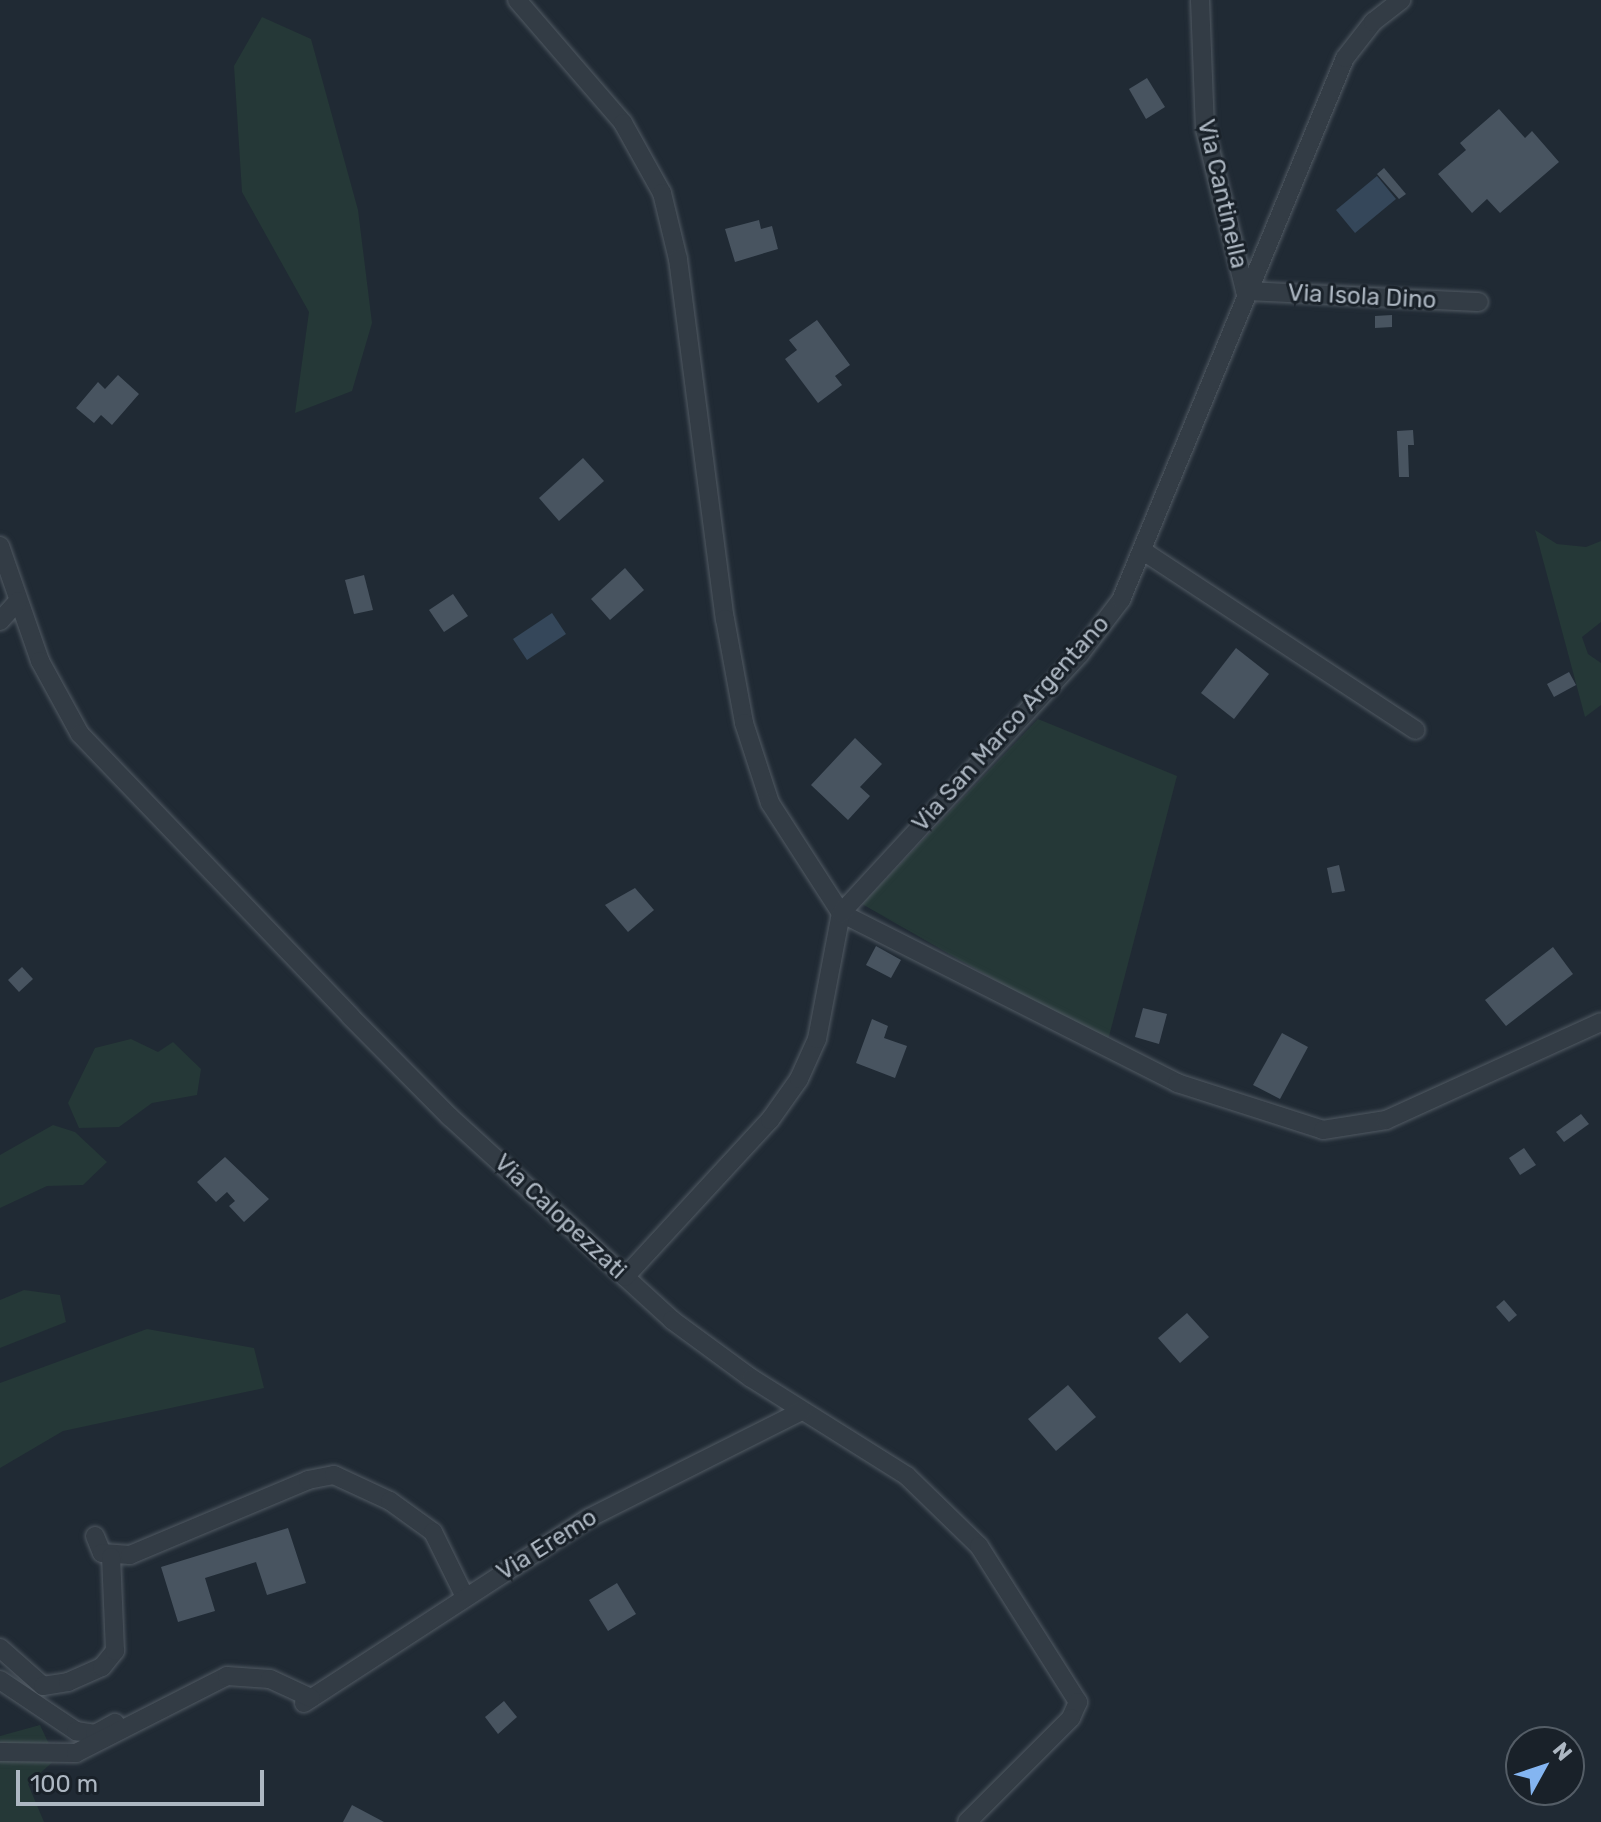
<!DOCTYPE html>
<style>
body{margin:0}
#map{position:relative;width:1601px;height:1822px;overflow:hidden;background:#202a34;font-family:Rubik,sans-serif}
div>[style]{position:absolute}
[style*='--x']{left:calc(var(--x)*1px);top:calc(var(--y)*1px);width:calc(var(--w)*1px);rotate:calc(var(--a)*1deg)}
.green>*{inset:0;background:#253837}
.water>*{inset:0;background:#35475a}
.building>*{inset:0;background:#485460}
.roads{filter:drop-shadow(0 0 2px #515a63) drop-shadow(0 0 2px #515a63)}
.minor>*{height:18px;margin:-9px;padding:0 9px;transform-origin:9px;border-radius:9px;background:#333c45}
span{translate:-50% -50%;white-space:nowrap;text-align:center;line-height:1.15;-webkit-text-stroke:6px #192129;paint-order:stroke}
.street-label{font-size:24px;color:#adb7c2}
.north{position:absolute;left:1505px;top:1726px;width:80px;height:80px;box-sizing:border-box;background:#192129;border:2px solid #545d66;border-radius:50%;rotate:50deg;font-size:22px;font-weight:700;line-height:32px;text-align:center;color:#adb7c2}
.north::after{content:'';display:block;margin:auto;width:28px;height:36px;background:#84b5f1;clip-path:polygon(50% 0,100% 100%,50% 72%,0 100%)}
.scale{position:absolute;left:16px;top:1770px;width:248px;height:36px;box-sizing:border-box;border:4px solid #adb7c2;border-top:0;padding-left:10px;font-size:24px;line-height:28px;white-space:nowrap;color:#adb7c2;-webkit-text-stroke:6px #192129;paint-order:stroke}
</style>
<div id="map">
<div class="green">
<i style="clip-path:polygon(262px 17px,311px 39px,358px 210px,372px 323px,352px 391px,295px 413px,309px 312px,242px 192px,234px 66px)"></i>
<i style="clip-path:polygon(1535px 530px,1557px 544px,1586px 547px,1601px 541px,1601px 622px,1582px 637px,1588px 654px,1601px 663px,1601px 705px,1585px 717px)"></i>
<i style="clip-path:polygon(1038px 719px,1177px 776px,1107px 1044px,862px 904px)"></i>
<i style="clip-path:polygon(131px 1039px,158px 1052px,173px 1042px,201px 1069px,197px 1095px,152px 1103px,119px 1127px,79px 1128px,68px 1103px,95px 1048px)"></i>
<i style="clip-path:polygon(53px 1125px,75px 1132px,107px 1162px,83px 1185px,47px 1186px,0 1208px,0 1155px)"></i>
<i style="clip-path:polygon(24px 1290px,60px 1295px,66px 1322px,0 1348px,0 1300px)"></i>
<i style="clip-path:polygon(147px 1329px,254px 1348px,264px 1388px,63px 1431px,0 1468px,0 1383px)"></i>
<i style="clip-path:polygon(40px 1725px,56px 1759px,28px 1784px,44px 1822px,0 1822px,0 1736px)"></i>
</div>
<div class="water">
<i style="clip-path:polygon(1377px 176px,1396px 199px,1355px 233px,1336px 210px)"></i>
<i style="clip-path:polygon(552px 613px,566px 634px,527px 660px,513px 639px)"></i>
</div>
<div class="building">
<i style="clip-path:polygon(1147px 78px,1165px 107px,1146px 119px,1129px 89px)"></i>
<i style="clip-path:polygon(1499px 109px,1525px 138px,1532px 131px,1559px 162px,1500px 213px,1487px 199px,1472px 213px,1438px 174px,1466px 150px,1460px 143px)"></i>
<i style="clip-path:polygon(1384px 168px,1406px 194px,1399px 199px,1377px 174px)"></i>
<i style="clip-path:polygon(759px 220px,761px 229px,772px 226px,778px 249px,735px 262px,725px 229px)"></i>
<i style="clip-path:polygon(1392px 315px,1392px 327px,1375px 328px,1375px 316px)"></i>
<i style="clip-path:polygon(817px 320px,850px 365px,835px 376px,842px 385px,818px 403px,785px 359px,797px 350px,789px 340px)"></i>
<i style="clip-path:polygon(118px 375px,139px 394px,112px 425px,101px 415px,94px 423px,76px 408px,98px 382px,105px 389px)"></i>
<i style="clip-path:polygon(1413px 430px,1414px 445px,1408px 445px,1409px 477px,1399px 477px,1397px 431px)"></i>
<i style="clip-path:polygon(583px 458px,604px 481px,559px 521px,539px 498px)"></i>
<i style="clip-path:polygon(625px 568px,644px 590px,610px 620px,591px 599px)"></i>
<i style="clip-path:polygon(364px 575px,373px 610px,354px 614px,345px 580px)"></i>
<i style="clip-path:polygon(453px 594px,468px 616px,444px 632px,429px 610px)"></i>
<i style="clip-path:polygon(1236px 648px,1269px 674px,1234px 719px,1201px 693px)"></i>
<i style="clip-path:polygon(1569px 672px,1576px 685px,1554px 697px,1547px 684px)"></i>
<i style="clip-path:polygon(855px 738px,882px 764px,860px 787px,870px 796px,848px 820px,811px 785px)"></i>
<i style="clip-path:polygon(1339px 865px,1345px 891px,1332px 893px,1327px 868px)"></i>
<i style="clip-path:polygon(635px 888px,654px 910px,628px 932px,605px 905px)"></i>
<i style="clip-path:polygon(876px 946px,901px 960px,891px 978px,866px 965px)"></i>
<i style="clip-path:polygon(1553px 947px,1573px 974px,1506px 1026px,1485px 1000px)"></i>
<i style="clip-path:polygon(22px 967px,33px 979px,19px 992px,8px 980px)"></i>
<i style="clip-path:polygon(1143px 1008px,1167px 1014px,1159px 1044px,1135px 1037px)"></i>
<i style="clip-path:polygon(872px 1019px,888px 1026px,884px 1038px,907px 1046px,895px 1078px,856px 1063px)"></i>
<i style="clip-path:polygon(1282px 1033px,1308px 1047px,1280px 1099px,1253px 1085px)"></i>
<i style="clip-path:polygon(1581px 1114px,1589px 1124px,1564px 1142px,1556px 1132px)"></i>
<i style="clip-path:polygon(1524px 1148px,1536px 1165px,1520px 1175px,1509px 1158px)"></i>
<i style="clip-path:polygon(225px 1157px,269px 1199px,244px 1222px,229px 1206px,235px 1201px,227px 1192px,216px 1202px,197px 1182px)"></i>
<i style="clip-path:polygon(1504px 1300px,1517px 1315px,1509px 1322px,1496px 1307px)"></i>
<i style="clip-path:polygon(1187px 1313px,1209px 1337px,1180px 1363px,1158px 1338px)"></i>
<i style="clip-path:polygon(1068px 1385px,1096px 1417px,1056px 1451px,1028px 1419px)"></i>
<i style="clip-path:polygon(288px 1528px,306px 1583px,267px 1595px,256px 1562px,205px 1578px,215px 1611px,178px 1622px,161px 1567px)"></i>
<i style="clip-path:polygon(617px 1583px,636px 1614px,608px 1631px,589px 1600px)"></i>
<i style="clip-path:polygon(504px 1701px,517px 1717px,498px 1734px,485px 1717px)"></i>
<i style="clip-path:polygon(352px 1805px,384px 1822px,343px 1822px)"></i>
</div>
<div class="roads">
<div class="minor">
<i style="--x:517;--y:0;--w:162;--a:49.2"></i>
<i style="--x:623;--y:123;--w:80;--a:60.9"></i>
<i style="--x:662;--y:193;--w:68;--a:76.4"></i>
<i style="--x:678;--y:259;--w:363;--a:82.6"></i>
<i style="--x:725;--y:619;--w:106;--a:79.6"></i>
<i style="--x:744;--y:723;--w:84;--a:72"></i>
<i style="--x:770;--y:803;--w:131;--a:57.2"></i>
<i style="--x:841;--y:913;--w:377;--a:26.8"></i>
<i style="--x:1177;--y:1083;--w:153;--a:17.8"></i>
<i style="--x:1323;--y:1130;--w:64;--a:-9"></i>
<i style="--x:1386;--y:1120;--w:236;--a:-24.5"></i>
<i style="--x:1200;--y:0;--w:129;--a:87.8"></i>
<i style="--x:1205;--y:129;--w:167;--a:76.1"></i>
<i style="--x:1245;--y:291;--w:234;--a:2.7"></i>
<i style="--x:0;--y:546;--w:122;--a:70.8"></i>
<i style="--x:40;--y:661;--w:83;--a:61.3"></i>
<i style="--x:80;--y:734;--w:390;--a:46.2"></i>
<i style="--x:350;--y:1016;--w:142;--a:45.3"></i>
<i style="--x:450;--y:1117;--w:301;--a:42.4"></i>
<i style="--x:672;--y:1320;--w:98;--a:36.3"></i>
<i style="--x:751;--y:1378;--w:184;--a:32.1"></i>
<i style="--x:907;--y:1476;--w:100;--a:44.2"></i>
<i style="--x:979;--y:1546;--w:185;--a:57.6"></i>
<i style="--x:1078;--y:1702;--w:17;--a:114"></i>
<i style="--x:1071;--y:1718;--w:147;--a:135"></i>
<i style="--x:1143;--y:551;--w:326;--a:33.3"></i>
<i style="--x:0;--y:621;--w:27;--a:-48"></i>
<i style="--x:625;--y:1277;--w:214;--a:-47.3"></i>
<i style="--x:770;--y:1120;--w:50;--a:-54.7"></i>
<i style="--x:799;--y:1079;--w:44;--a:-65.8"></i>
<i style="--x:817;--y:1039;--w:128;--a:-79.2"></i>
<i style="--x:841;--y:913;--w:352;--a:-47.3"></i>
<i style="--x:1080;--y:654;--w:68;--a:-52.8"></i>
<i style="--x:1121;--y:600;--w:586;--a:-67.55"></i>
<i style="--x:1345;--y:58;--w:46;--a:-52.1"></i>
<i style="--x:1373;--y:22;--w:36;--a:-38"></i>
<i style="--x:95;--y:1536;--w:18;--a:68"></i>
<i style="--x:102;--y:1553;--w:28;--a:4"></i>
<i style="--x:130;--y:1555;--w:193;--a:-22.8"></i>
<i style="--x:308;--y:1480;--w:26;--a:-11"></i>
<i style="--x:334;--y:1475;--w:62;--a:24.9"></i>
<i style="--x:390;--y:1501;--w:53;--a:35.8"></i>
<i style="--x:433;--y:1532;--w:72;--a:63.8"></i>
<i style="--x:0;--y:1648;--w:57;--a:41.5"></i>
<i style="--x:43;--y:1686;--w:25;--a:-9"></i>
<i style="--x:68;--y:1682;--w:37;--a:-24"></i>
<i style="--x:102;--y:1667;--w:21;--a:-51"></i>
<i style="--x:115;--y:1651;--w:94;--a:-92.4"></i>
<i style="--x:0;--y:1680;--w:92;--a:33.9"></i>
<i style="--x:76;--y:1731;--w:19;--a:9"></i>
<i style="--x:95;--y:1734;--w:23;--a:-29"></i>
<i style="--x:304;--y:1703;--w:340;--a:-33"></i>
<i style="--x:589;--y:1518;--w:238;--a:-26.7"></i>
<i style="--x:0;--y:1752;--w:76;--a:0.8"></i>
<i style="--x:76;--y:1753;--w:169;--a:-27"></i>
<i style="--x:227;--y:1676;--w:43;--a:4"></i>
<i style="--x:270;--y:1679;--w:45;--a:24.9"></i>
</div>
</div>
<div class="street-label">
<span style="left:1222px;top:194px;rotate:77deg">Via Cantinella</span>
<span style="left:1362px;top:297px;rotate:3deg">Via Isola Dino</span>
<span style="left:1011px;top:724px;rotate:-48deg">Via San Marco Argentano</span>
<span style="left:560px;top:1217px;rotate:43deg">Via Calopezzati</span>
<span style="left:547px;top:1545px;rotate:-32deg">Via Eremo</span>
</div>
<div class="north">N</div>
<div class="scale">100 m</div>
</div>
